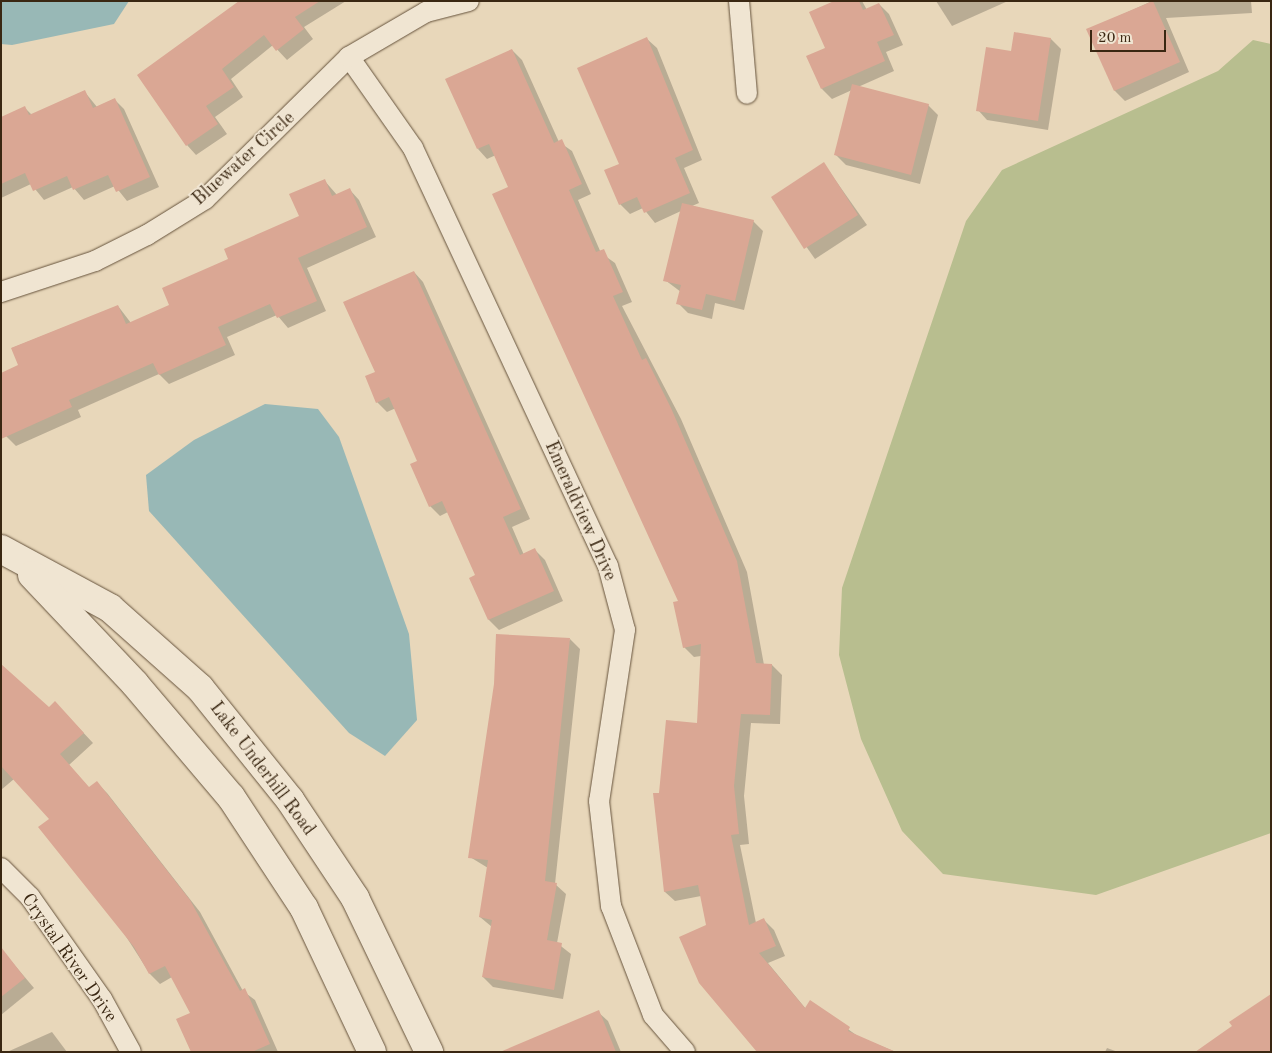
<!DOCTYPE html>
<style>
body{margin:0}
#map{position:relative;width:1272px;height:1053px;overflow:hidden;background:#e8d7ba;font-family:"Old Standard TT",serif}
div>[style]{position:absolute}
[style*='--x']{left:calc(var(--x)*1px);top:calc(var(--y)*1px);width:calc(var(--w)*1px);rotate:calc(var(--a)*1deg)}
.green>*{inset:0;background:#b8be8f}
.water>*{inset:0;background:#98b8b6}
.shadow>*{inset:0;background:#0003}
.building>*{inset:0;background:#daa794}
.roads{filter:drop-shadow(0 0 1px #66533c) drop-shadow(0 0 1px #66533c)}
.street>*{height:20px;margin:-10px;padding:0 10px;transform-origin:10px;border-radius:10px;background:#f0e5d2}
.secondary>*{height:28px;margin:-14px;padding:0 14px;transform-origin:14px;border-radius:14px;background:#f0e5d2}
span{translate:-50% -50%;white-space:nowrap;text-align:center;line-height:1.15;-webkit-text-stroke:4px #f0e5d2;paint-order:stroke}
.street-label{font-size:18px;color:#3a2712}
.frame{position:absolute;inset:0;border:2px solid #3a2712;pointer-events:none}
.scale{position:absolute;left:1090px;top:30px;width:76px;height:22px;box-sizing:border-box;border:2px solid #3a2712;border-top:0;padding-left:6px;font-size:15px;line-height:18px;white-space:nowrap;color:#3a2712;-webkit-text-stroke:4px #f0e5d2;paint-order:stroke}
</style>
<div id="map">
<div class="green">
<i style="clip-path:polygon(1253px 40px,1271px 44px,1271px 833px,1096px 895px,943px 874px,902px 831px,861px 739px,839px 655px,842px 588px,966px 221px,1002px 170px,1218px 71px)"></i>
</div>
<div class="water">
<i style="clip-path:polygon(1px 1px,129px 1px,114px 24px,12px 45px,1px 44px)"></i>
<i style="clip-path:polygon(265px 404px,318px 409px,339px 437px,409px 634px,417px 720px,385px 756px,349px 733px,149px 511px,146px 475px,194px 440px)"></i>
</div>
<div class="shadow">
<i style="clip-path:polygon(242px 1px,346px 1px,304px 27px,313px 39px,287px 60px,273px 45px,231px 79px,243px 97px,215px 117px,227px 134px,196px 155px,187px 145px)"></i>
<i style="clip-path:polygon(837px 1px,862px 1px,867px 10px,879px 4px,889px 14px,903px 45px,886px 52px,894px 71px,858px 87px,928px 105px,938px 115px,920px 184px,846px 165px,836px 155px,852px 90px,832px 99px,822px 89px)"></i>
<i style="clip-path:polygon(936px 1px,1008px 1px,952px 26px)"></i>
<i style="clip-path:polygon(1152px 1px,1251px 1px,1252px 13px,1166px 18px,1189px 72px,1125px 101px,1115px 91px,1088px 30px)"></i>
<i style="clip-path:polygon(647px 39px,657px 48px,702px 160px,684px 168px,699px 203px,692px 206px,753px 221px,763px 231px,744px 310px,715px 303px,712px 319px,688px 313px,678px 303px,681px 292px,665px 280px,681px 211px,655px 223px,643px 208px,630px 214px,620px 204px,621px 164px)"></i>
<i style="clip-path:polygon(1051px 39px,1061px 49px,1048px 130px,987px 120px,978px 110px,1012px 53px)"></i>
<i style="clip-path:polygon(512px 50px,522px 60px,559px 142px,572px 151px,591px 194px,578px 200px,601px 253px,615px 263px,632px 302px,622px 306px,681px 419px,747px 572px,764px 665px,772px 665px,782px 675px,780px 724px,751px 723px,744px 796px,749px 844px,740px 845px,756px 923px,764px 920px,774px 930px,785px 956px,768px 963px,806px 1009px,810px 1002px,859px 1037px,896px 1052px,758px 1052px,708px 925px,701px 896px,675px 901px,665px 892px,660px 794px,698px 724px,701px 656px,694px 657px,684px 647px,680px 602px,510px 187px,496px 155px,487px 159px,478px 149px)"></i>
<i style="clip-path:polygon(84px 91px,97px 107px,114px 99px,124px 109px,159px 187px,127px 201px,115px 186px,84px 200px,73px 187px,44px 200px,31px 184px,1px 198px,1px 118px,25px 108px,32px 115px)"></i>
<i style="clip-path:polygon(824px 164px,867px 225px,815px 259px,772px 198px)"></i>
<i style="clip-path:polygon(324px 180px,337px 195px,350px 190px,359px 200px,376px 237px,307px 268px,326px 311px,288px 328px,277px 315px,227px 337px,235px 355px,169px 384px,159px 374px,78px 410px,81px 417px,16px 446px,6px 436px,20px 366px,12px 348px,118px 306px,131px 323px,171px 305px,230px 259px,301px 217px)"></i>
<i style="clip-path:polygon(414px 272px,423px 282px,530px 519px,512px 527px,524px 555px,535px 550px,545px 560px,563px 601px,499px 630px,489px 620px,477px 576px,448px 512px,440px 516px,430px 506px,419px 461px,396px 408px,387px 412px,377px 402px,376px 373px)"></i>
<i style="clip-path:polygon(570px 639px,580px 649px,555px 884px,566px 894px,557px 943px,571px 954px,563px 999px,493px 987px,483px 977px,492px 927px,480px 917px,488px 868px,470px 857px)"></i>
<i style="clip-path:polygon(1px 666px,49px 709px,65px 713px,93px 743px,69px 765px,90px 789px,97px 783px,107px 793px,200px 912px,243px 991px,255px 1000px,278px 1052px,192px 1052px,192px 1013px,172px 977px,160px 984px,150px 974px,51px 819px,14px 779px,1px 790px)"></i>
<i style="clip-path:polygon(1px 949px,34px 988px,1px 1015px)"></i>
<i style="clip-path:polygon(598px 1012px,608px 1021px,621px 1052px,538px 1052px)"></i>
<i style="clip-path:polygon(52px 1032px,67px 1052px,7px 1052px)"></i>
<i style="clip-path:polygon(1107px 1048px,1118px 1052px,1105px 1052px)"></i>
</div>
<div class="building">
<i style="clip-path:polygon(239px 1px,320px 1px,295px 17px,304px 29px,276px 51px,264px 35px,222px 69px,234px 87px,206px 106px,218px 124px,186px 146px,137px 75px)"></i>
<i style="clip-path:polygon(834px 1px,859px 1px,863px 10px,879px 3px,894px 35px,877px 42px,885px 61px,821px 89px,806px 56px,825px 48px,809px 12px)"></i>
<i style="clip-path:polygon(1153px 1px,1180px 62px,1114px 91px,1086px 29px)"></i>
<i style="clip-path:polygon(1014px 32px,1051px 38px,1038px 121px,976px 111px,986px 47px,1011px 51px)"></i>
<i style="clip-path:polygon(647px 37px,693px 150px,675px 158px,690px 193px,644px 213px,637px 197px,619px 205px,604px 170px,619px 164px,577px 68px)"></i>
<i style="clip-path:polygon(512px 49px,554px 143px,562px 139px,582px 184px,569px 190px,596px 252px,604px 249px,623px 292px,613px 296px,642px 360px,646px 358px,671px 408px,737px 561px,756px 663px,772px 664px,770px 715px,741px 714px,734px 786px,739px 834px,731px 835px,749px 925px,764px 918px,776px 946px,759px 953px,805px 1008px,810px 1000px,850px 1027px,848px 1031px,896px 1052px,757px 1052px,699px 983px,679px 937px,706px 925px,698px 885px,664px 892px,653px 793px,659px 793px,666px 720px,697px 723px,701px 644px,683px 648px,673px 602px,678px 601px,492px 194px,508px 187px,489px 144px,477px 149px,445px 79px)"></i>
<i style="clip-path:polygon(852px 84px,929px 104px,911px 175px,834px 155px)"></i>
<i style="clip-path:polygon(85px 90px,93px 108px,115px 98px,150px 177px,116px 192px,108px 175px,73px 190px,67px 176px,33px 191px,25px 173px,1px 184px,1px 117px,25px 106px,29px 115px)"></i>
<i style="clip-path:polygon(824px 162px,858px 215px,804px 249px,771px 197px)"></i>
<i style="clip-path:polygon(325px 179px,332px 196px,350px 188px,367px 227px,298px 258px,317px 301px,277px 318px,270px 304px,218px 327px,226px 345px,159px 375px,153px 363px,69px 400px,72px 407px,1px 439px,1px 373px,18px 365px,11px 348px,118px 305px,126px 324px,169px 305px,162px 288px,228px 259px,224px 249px,299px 216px,289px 194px)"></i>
<i style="clip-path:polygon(682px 203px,754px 220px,735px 301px,706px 294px,702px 310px,676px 304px,681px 285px,663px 281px)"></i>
<i style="clip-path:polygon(414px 271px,521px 509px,503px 517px,520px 555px,535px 548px,554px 591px,488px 620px,469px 578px,475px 575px,442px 501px,429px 507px,410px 464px,417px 461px,389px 397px,376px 403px,365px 376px,375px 372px,343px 302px)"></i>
<i style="clip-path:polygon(496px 634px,570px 638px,545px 881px,557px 883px,547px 940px,562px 943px,554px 990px,482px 977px,492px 920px,479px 917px,488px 860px,468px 858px,494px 684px)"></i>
<i style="clip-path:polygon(1px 664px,49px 707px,55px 701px,84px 733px,60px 754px,89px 787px,97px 781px,190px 900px,240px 991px,245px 988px,270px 1044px,252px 1052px,191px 1052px,176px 1019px,190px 1013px,165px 966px,149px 974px,134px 947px,38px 827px,49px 819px,1px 766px)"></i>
<i style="clip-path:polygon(1px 947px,25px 978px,1px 997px)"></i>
<i style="clip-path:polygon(1271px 994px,1271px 1052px,1195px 1052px,1232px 1026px,1229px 1022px)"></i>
<i style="clip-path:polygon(599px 1010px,616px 1052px,500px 1052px)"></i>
</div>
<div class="roads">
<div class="street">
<i style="--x:739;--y:1;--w:93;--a:85.1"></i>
<i style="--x:349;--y:57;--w:111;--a:54.9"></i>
<i style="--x:413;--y:148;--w:461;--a:65"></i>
<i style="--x:608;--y:566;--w:66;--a:75.1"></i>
<i style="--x:625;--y:630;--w:173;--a:98.6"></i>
<i style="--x:599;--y:801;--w:106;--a:83.5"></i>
<i style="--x:611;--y:906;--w:117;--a:68.9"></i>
<i style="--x:653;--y:1015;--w:49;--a:49.1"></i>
<i style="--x:1;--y:292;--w:99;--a:-18.3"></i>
<i style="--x:95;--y:261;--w:58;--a:-26.6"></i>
<i style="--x:147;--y:235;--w:68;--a:-31.8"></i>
<i style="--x:205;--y:199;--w:202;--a:-44.6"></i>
<i style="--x:349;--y:57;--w:89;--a:-30.3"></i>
<i style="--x:426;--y:12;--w:44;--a:-14.3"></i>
<i style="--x:1;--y:868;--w:41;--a:45"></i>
<i style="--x:30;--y:897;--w:125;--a:54.8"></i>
<i style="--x:102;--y:999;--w:60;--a:61.3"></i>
</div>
<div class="secondary">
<i style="--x:1;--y:549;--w:124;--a:28.4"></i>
<i style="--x:110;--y:608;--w:120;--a:41.6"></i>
<i style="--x:200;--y:688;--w:144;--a:51.2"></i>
<i style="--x:290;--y:800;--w:118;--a:56.4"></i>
<i style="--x:355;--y:898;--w:171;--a:64.3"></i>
<i style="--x:32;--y:575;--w:150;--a:46.6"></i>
<i style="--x:135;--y:684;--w:148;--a:49.7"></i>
<i style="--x:231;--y:797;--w:133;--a:56.7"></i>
<i style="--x:304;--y:908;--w:159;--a:64.7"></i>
</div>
</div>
<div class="street-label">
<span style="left:244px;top:159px;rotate:-42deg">Bluewater Circle</span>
<span style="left:580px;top:511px;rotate:66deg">Emeraldview Drive</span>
<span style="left:262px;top:769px;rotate:53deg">Lake Underhill Road</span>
<span style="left:69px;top:958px;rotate:55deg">Crystal River Drive</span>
</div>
<div class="frame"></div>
<div class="scale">20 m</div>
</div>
